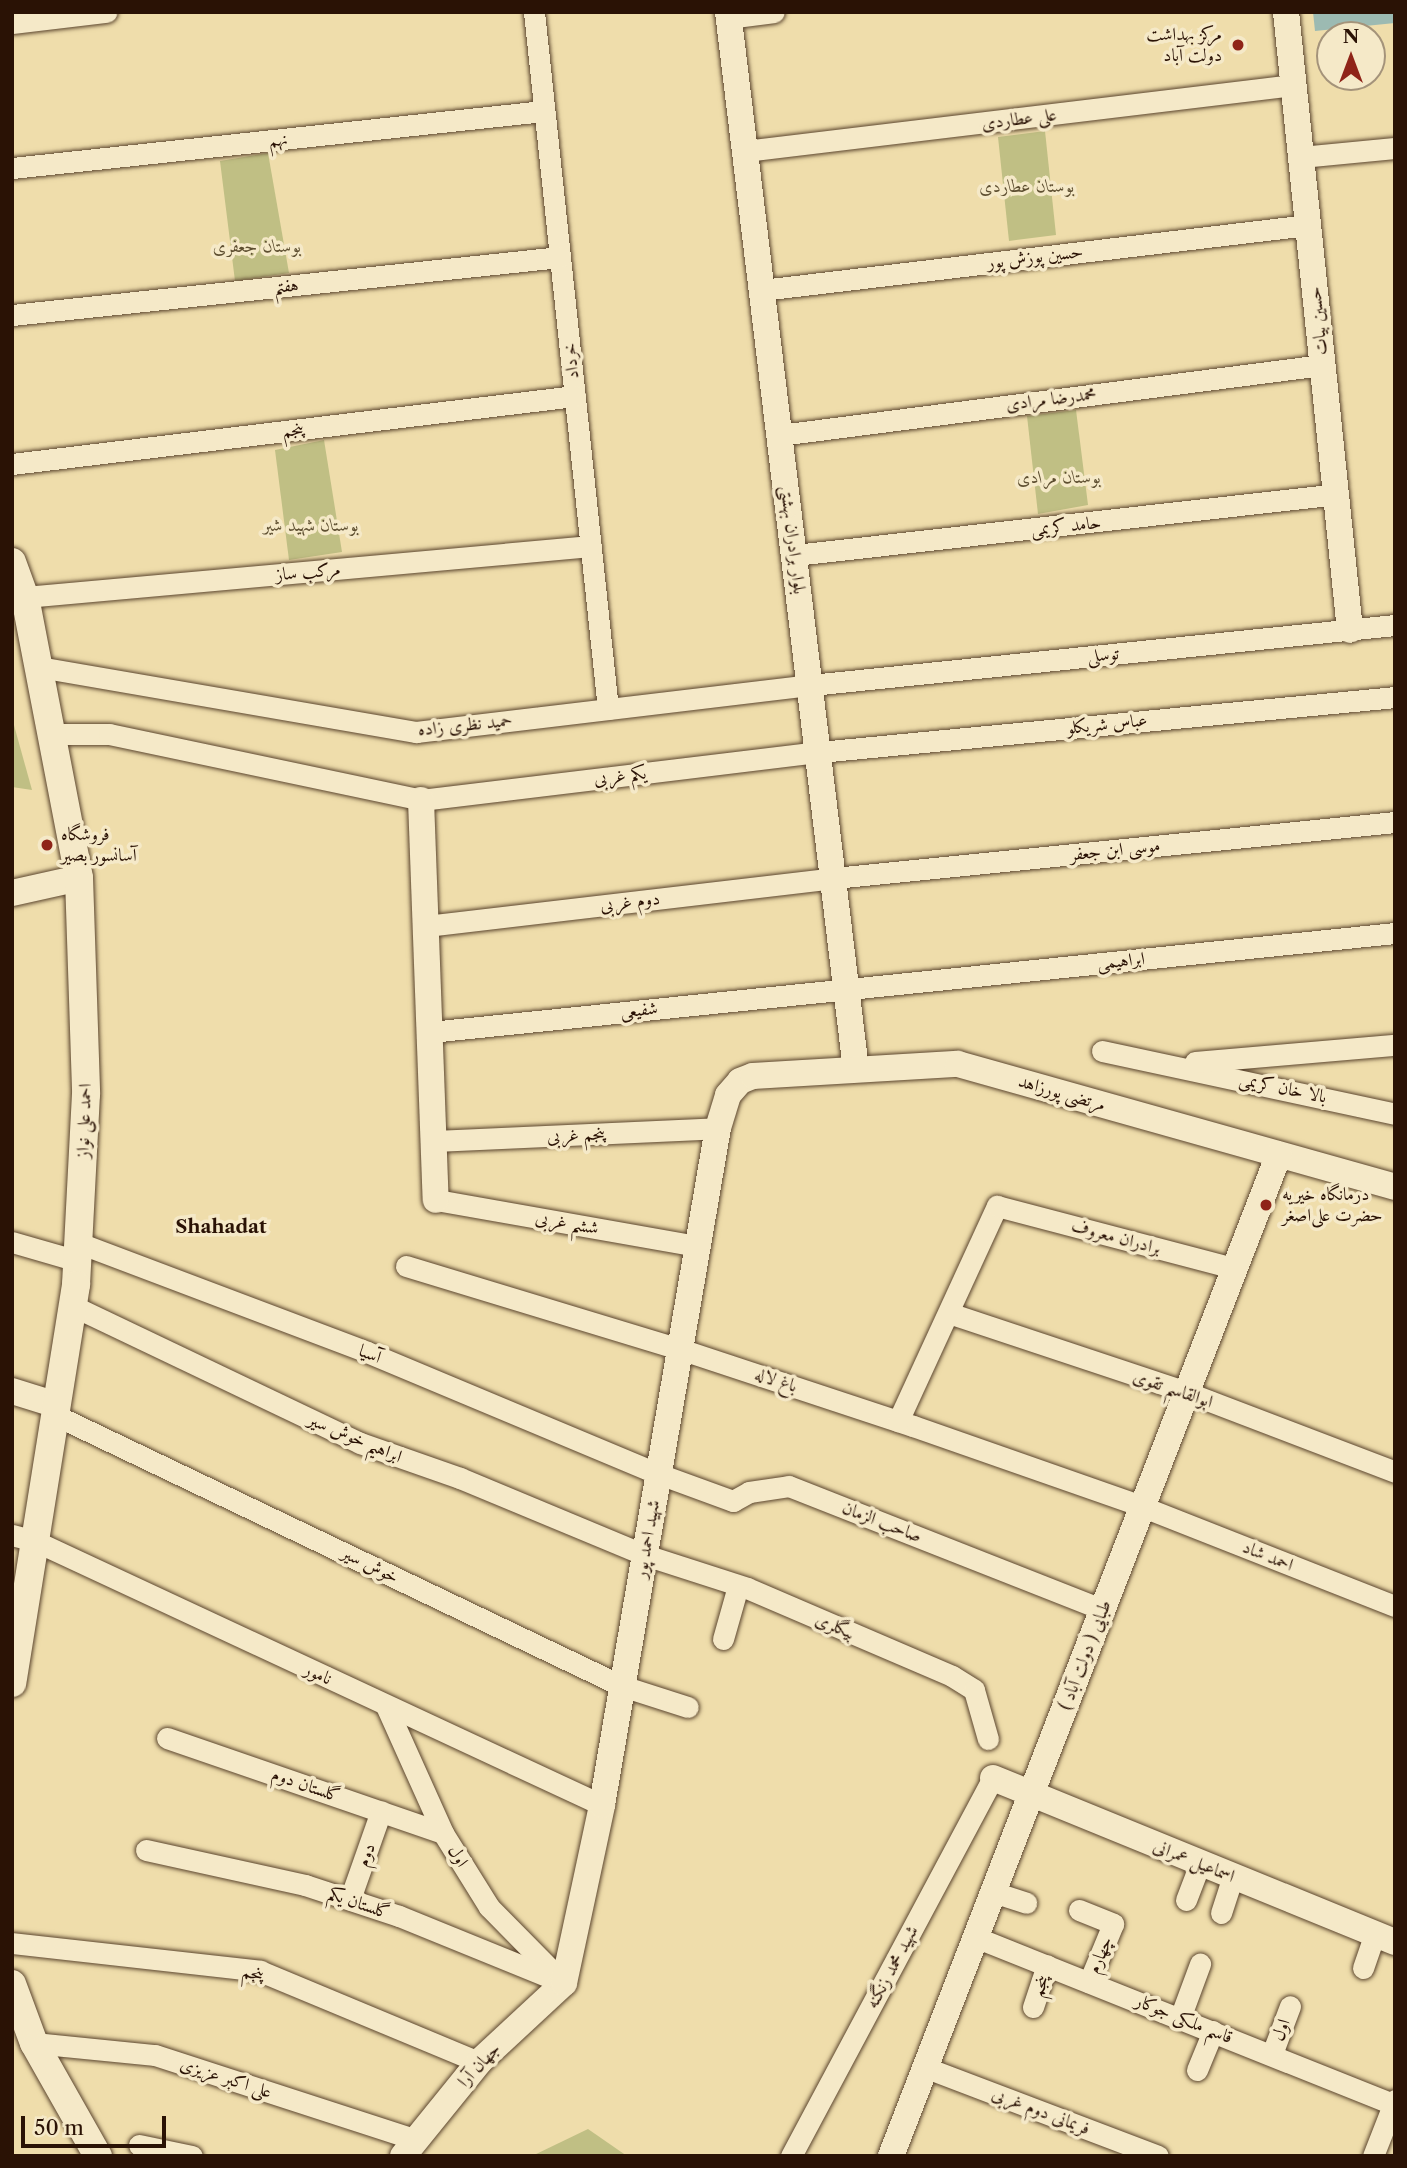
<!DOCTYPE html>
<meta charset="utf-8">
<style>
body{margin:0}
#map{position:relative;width:1407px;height:2168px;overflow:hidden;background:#efddab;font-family:"Libre Caslon Text",Amiri,serif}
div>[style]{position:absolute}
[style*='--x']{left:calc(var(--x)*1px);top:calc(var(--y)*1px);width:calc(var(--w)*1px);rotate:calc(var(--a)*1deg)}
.green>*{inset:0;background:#c0bf84}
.water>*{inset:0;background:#9cbab2}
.roads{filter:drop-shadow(0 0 2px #5b452e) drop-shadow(0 0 2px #5b452e)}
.minor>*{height:21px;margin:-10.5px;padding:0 10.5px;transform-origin:10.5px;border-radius:10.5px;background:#f5e9c8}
.tertiary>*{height:26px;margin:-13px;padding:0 13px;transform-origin:13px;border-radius:13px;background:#f5e9c8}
.secondary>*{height:28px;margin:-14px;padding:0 14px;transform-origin:14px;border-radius:14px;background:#f5e9c8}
.dots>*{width:19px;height:19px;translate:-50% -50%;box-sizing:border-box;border:4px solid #f5e9c8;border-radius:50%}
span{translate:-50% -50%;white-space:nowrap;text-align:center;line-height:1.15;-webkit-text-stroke:7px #f5e9c8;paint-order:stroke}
.poi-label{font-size:18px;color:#2a1205}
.right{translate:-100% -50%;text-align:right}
.left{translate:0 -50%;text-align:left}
.street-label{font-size:18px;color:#2a1205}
.park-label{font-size:18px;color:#5e4f31;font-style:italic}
.neighbourhood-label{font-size:19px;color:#2a1205;font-weight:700}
.frame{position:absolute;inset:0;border:14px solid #2a1205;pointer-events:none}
.north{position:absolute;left:1316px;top:21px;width:70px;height:70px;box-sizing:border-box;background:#f5e9c8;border:2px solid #a4937a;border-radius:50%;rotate:0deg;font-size:19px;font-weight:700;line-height:28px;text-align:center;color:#2a1205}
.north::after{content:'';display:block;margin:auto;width:24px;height:32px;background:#8f2418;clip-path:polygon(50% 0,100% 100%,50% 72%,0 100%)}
.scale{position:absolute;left:21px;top:2116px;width:145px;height:32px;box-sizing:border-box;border:4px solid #2a1205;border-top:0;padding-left:9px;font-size:21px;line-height:24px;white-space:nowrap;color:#2a1205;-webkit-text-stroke:5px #f5e9c8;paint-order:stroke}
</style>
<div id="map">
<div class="green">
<i style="clip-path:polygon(1045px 131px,1056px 235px,1009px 241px,998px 137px)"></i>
<i style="clip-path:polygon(268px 153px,289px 273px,235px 281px,220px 161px)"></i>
<i style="clip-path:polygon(1076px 410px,1088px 505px,1038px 514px,1027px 416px)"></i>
<i style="clip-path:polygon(324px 440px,342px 552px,289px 560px,275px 450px)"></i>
<i style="clip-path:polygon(12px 718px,32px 790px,12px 787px)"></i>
<i style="clip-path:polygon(588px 2129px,627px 2156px,532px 2156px)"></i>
</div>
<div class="water">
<i style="clip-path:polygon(1313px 12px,1395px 12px,1395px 23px,1315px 31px)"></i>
</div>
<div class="roads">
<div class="minor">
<i style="--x:534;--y:12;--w:701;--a:83.94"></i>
<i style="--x:728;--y:18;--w:46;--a:-7.4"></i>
<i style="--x:12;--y:23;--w:95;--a:-6.7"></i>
<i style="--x:745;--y:151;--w:552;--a:-6.87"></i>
<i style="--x:1301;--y:157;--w:94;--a:-5.5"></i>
<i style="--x:12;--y:168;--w:535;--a:-6.12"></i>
<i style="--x:762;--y:290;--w:550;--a:-6.79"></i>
<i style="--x:12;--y:315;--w:551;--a:-6.04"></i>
<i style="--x:780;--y:435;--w:547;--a:-7.36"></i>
<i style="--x:12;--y:464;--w:567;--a:-6.89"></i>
<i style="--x:795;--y:555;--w:546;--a:-6.41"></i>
<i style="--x:25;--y:597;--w:568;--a:-5.15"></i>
<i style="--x:39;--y:667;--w:383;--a:9.8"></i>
<i style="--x:416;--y:732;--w:398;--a:-6.8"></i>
<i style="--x:811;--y:685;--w:587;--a:-5.87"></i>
<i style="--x:52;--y:734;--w:57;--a:0"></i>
<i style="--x:109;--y:734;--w:319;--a:11.9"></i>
<i style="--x:421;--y:800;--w:401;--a:-6.9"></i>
<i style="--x:819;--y:752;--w:579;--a:-5.45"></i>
<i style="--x:426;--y:926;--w:411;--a:-6.7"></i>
<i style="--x:834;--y:878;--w:564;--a:-5.7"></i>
<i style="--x:430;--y:1032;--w:970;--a:-5.86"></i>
<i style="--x:1102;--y:1051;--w:300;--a:12.1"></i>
<i style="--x:1195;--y:1062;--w:201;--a:-4.9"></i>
<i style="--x:434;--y:1141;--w:284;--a:-2.6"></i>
<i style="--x:436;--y:1200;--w:266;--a:10"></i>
<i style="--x:12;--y:1242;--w:69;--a:16.1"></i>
<i style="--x:79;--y:1243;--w:308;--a:20.7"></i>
<i style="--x:367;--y:1352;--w:316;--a:22.7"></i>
<i style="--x:659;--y:1474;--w:79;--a:20"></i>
<i style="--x:733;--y:1501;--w:18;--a:-29"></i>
<i style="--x:749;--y:1492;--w:40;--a:-8.5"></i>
<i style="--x:789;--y:1486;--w:336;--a:21.5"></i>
<i style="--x:406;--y:1266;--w:286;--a:16.9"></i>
<i style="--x:680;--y:1349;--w:245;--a:18.3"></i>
<i style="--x:913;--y:1426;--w:242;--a:19.3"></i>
<i style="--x:1141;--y:1506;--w:273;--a:21.5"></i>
<i style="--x:73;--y:1306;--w:318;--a:25.5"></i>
<i style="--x:360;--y:1443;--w:106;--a:19.3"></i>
<i style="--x:460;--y:1478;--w:200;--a:22.6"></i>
<i style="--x:645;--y:1555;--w:107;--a:17.9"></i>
<i style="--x:747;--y:1588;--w:223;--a:23.2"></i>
<i style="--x:952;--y:1676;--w:26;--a:32"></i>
<i style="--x:974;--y:1690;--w:51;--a:74.1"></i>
<i style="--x:949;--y:1313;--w:250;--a:18.4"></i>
<i style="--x:1186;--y:1392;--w:224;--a:20.9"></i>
<i style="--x:55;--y:1415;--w:628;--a:25.55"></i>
<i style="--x:622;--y:1686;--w:69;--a:17.7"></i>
<i style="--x:898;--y:1421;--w:237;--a:-65.3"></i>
<i style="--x:997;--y:1206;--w:245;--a:14.7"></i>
<i style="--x:12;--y:1535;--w:24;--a:15"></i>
<i style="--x:35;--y:1541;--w:625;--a:24.97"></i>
<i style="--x:723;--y:1639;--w:55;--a:-74.2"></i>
<i style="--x:386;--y:1706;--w:139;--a:65.8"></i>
<i style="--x:443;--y:1833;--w:87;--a:58.1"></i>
<i style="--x:489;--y:1907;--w:97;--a:45.4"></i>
<i style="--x:167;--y:1738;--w:292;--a:19"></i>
<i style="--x:146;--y:1850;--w:163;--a:12.4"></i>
<i style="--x:305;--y:1885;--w:99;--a:18.3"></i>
<i style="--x:399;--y:1916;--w:178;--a:22.1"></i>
<i style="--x:993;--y:1892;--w:35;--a:18"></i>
<i style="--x:350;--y:1899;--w:93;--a:-70.6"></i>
<i style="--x:1186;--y:1900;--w:39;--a:-69"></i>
<i style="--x:1079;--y:1910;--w:37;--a:22"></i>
<i style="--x:1113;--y:1924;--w:63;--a:112.5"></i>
<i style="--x:1221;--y:1913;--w:38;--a:-72"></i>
<i style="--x:975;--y:1937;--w:452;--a:21.8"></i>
<i style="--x:12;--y:1943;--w:250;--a:6.4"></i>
<i style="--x:260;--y:1971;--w:237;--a:22.6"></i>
<i style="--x:1363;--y:1968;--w:36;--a:-71"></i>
<i style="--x:1033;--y:2007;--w:44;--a:-71.6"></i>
<i style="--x:1180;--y:2018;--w:58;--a:-69.7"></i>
<i style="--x:34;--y:2043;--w:122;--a:5.7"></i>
<i style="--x:155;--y:2055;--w:272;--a:18"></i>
<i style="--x:1272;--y:2054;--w:51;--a:-69.4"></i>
<i style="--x:924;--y:2067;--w:250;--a:20.8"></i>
<i style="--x:1197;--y:2070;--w:42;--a:-67.7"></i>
<i style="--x:139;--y:2145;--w:54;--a:11.7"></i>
<i style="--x:791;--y:2156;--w:429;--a:-61.9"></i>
<i style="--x:1373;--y:2156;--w:60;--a:-68.6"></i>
</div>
<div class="tertiary">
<i style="--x:728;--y:12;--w:1065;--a:83.1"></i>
<i style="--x:1286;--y:12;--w:621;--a:84.09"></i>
<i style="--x:421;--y:800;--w:400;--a:87.9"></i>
<i style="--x:12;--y:893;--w:69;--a:-12.6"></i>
<i style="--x:12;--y:1391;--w:47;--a:17.3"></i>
<i style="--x:993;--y:1778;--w:434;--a:22.2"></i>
<i style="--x:403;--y:2156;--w:121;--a:-51"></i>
<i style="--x:479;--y:2062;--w:116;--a:-42.9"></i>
<i style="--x:564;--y:1983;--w:182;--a:-77.9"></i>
<i style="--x:602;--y:1805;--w:687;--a:-80.28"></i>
<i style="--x:718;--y:1128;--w:34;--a:-73"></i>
<i style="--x:728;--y:1095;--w:18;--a:-49"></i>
<i style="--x:740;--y:1081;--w:14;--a:-21"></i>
<i style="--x:753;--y:1076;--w:205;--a:-3.4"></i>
<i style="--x:958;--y:1064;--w:454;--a:15.7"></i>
<i style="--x:891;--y:2156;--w:1074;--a:-68.83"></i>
</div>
<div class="secondary">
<i style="--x:12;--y:562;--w:37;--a:70"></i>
<i style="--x:25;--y:597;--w:286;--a:79.1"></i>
<i style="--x:79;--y:878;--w:216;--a:88.1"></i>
<i style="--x:86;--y:1094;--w:191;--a:93"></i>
<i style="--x:76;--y:1285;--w:403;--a:99.1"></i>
<i style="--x:12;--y:1984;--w:63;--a:69.6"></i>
<i style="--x:34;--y:2043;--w:130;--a:60.5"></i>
</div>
</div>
<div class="dots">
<i style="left:1238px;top:45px;background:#8f2418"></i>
<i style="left:47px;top:845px;background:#8f2418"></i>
<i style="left:1266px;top:1205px;background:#8f2418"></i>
</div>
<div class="poi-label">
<span class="right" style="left:1222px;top:45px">مرکز بهداشت<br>دولت آباد</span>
<span class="left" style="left:61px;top:845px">فروشگاه<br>آسانسور بصیر</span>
<span class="left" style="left:1282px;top:1205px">درمانگاه خیریه<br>حضرت علی‌اصغر</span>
</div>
<div class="street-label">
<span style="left:1019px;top:119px;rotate:-7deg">علی عطاردی</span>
<span style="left:278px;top:140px;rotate:-6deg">نهم</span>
<span style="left:1035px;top:257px;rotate:-7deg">حسین پوزش پور</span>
<span style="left:286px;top:286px;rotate:-6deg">هفتم</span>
<span style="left:1318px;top:321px;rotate:-96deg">حسین بیات</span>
<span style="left:571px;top:361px;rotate:-96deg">خرداد</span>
<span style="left:1051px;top:399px;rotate:-7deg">محمدرضا مرادی</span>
<span style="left:293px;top:430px;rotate:-7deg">پنجم</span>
<span style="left:1066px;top:526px;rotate:-6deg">حامد کریمی</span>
<span style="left:793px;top:540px;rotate:83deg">بلوار برادران بهشتی</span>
<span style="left:308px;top:572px;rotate:-5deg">مرکب ساز</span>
<span style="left:1103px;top:655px;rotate:-6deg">توسلی</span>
<span style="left:1107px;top:724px;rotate:-6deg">عباس شریکلو</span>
<span style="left:465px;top:725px;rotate:-6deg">حمید نظری زاده</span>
<span style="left:620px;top:776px;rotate:-7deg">یکم غربی</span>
<span style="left:1115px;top:850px;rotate:-6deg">موسی ابن جعفر</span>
<span style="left:630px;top:902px;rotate:-7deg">دوم غربی</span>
<span style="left:1121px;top:961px;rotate:-6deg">ابراهیمی</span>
<span style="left:639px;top:1010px;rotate:-6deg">شفیعی</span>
<span style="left:1283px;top:1088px;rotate:12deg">بالا خان کریمی</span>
<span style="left:1062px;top:1093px;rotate:16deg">مرتضی پورزاهد</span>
<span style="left:84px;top:1121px;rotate:-88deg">احمد علی نواز</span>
<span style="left:576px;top:1135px;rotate:-3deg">پنجم غربی</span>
<span style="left:567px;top:1223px;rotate:10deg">ششم غربی</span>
<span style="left:1116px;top:1237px;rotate:15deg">برادران معروف</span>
<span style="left:370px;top:1354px;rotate:22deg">آسیا</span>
<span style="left:776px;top:1380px;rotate:18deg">باغ لاله</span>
<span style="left:1173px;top:1389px;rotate:19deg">ابوالقاسم تقوی</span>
<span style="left:355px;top:1438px;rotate:23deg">ابراهیم خوش سیر</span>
<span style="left:882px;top:1522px;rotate:21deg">صاحب الزمان</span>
<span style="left:647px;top:1539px;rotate:-80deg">شهید احمد پور</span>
<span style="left:1268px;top:1556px;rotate:22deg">احمد شاد</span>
<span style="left:370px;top:1565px;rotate:26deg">خوش سیر</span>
<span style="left:835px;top:1626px;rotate:23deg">بیگلری</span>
<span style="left:1085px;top:1655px;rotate:-69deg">طبایی ( دولت آباد )</span>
<span style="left:318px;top:1674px;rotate:25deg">نامور</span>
<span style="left:306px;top:1785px;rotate:19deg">گلستان دوم</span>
<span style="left:366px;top:1855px;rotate:-70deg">دوم</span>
<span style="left:458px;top:1856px;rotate:58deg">اول</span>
<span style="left:1194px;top:1861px;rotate:22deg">اسماعیل عمرانی</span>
<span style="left:359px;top:1903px;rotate:19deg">گلستان یکم</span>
<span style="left:1100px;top:1955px;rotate:-67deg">چهارم</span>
<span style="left:892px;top:1967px;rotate:-62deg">شهید محمد زنگنه</span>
<span style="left:253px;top:1973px;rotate:12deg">پنجم</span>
<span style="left:1040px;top:1986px;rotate:-71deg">پنجم</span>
<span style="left:1184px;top:2019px;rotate:22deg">قاسم ملکی جوکار</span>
<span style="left:1281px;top:2030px;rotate:-70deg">اول</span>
<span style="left:479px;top:2065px;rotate:-47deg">جهان آرا</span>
<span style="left:226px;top:2078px;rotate:18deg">علی اکبر عزیزی</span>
<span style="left:1041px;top:2111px;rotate:21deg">فریمانی دوم غربی</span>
</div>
<div class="park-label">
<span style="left:1027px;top:186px">بوستان عطاردی</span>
<span style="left:257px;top:246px">بوستان جعفری</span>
<span style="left:1059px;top:477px">بوستان مرادی</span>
<span style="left:311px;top:525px">بوستان شهید شیر</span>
</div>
<div class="neighbourhood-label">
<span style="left:221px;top:1227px">Shahadat</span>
</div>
<div class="frame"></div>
<div class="north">N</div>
<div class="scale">50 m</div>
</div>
